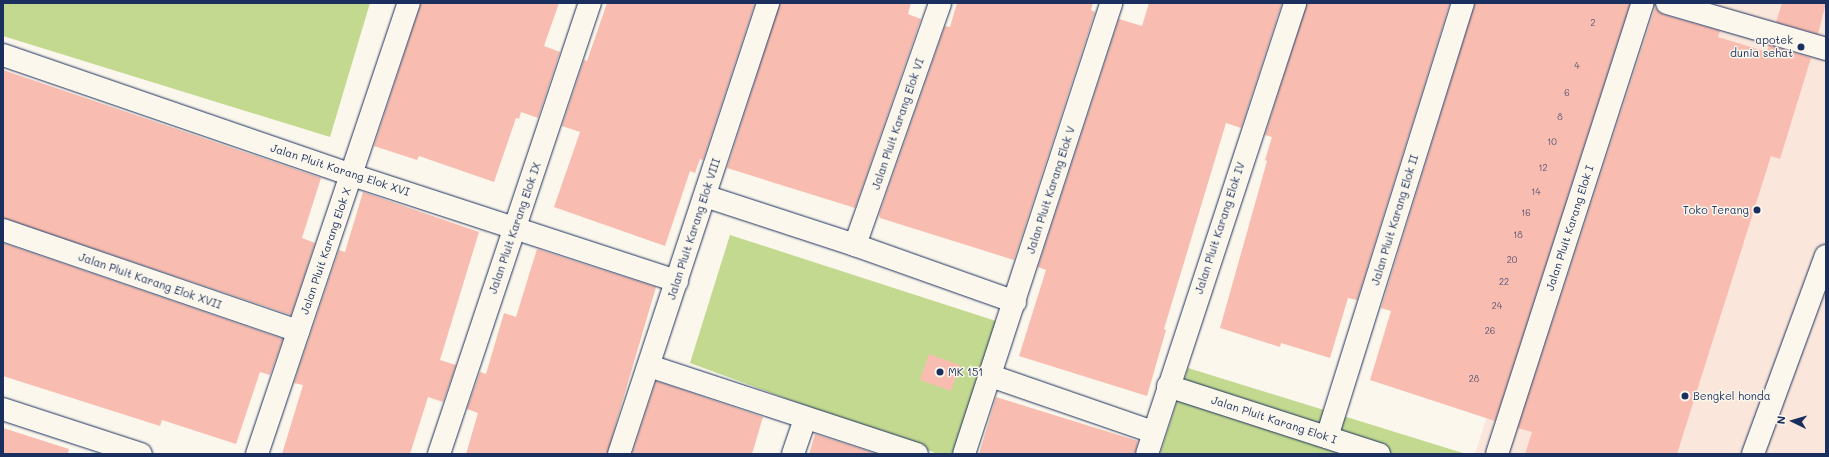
<!DOCTYPE html>
<style>
body{margin:0}
#map{position:relative;width:1829px;height:457px;overflow:hidden;background:#fbf7ec;font-family:Mali,sans-serif}
div>[style]{position:absolute}
[style*='--x']{left:calc(var(--x)*1px);top:calc(var(--y)*1px);width:calc(var(--w)*1px);rotate:calc(var(--a)*1deg)}
.built>*{inset:0;background:#fae6da}
.green>*{inset:0;background:#c2d98f}
.building>*{inset:0;background:#f8bdb0}
.roads{filter:drop-shadow(0 0 1px #1b2f5e) drop-shadow(0 0 1px #1b2f5e)}
.street>*{height:22px;margin:-11px;padding:0 11px;transform-origin:11px;border-radius:11px;background:#fbf7ec}
.secondary>*{height:22px;margin:-11px;padding:0 11px;transform-origin:11px;border-radius:11px;background:#fbf7ec}
.dots>*{width:11px;height:11px;translate:-50% -50%;box-sizing:border-box;border:2px solid #fbf7ec;border-radius:50%}
span{translate:-50% -50%;white-space:nowrap;text-align:center;line-height:1.15;-webkit-text-stroke:3px #fbf7ec;paint-order:stroke}
.number-label{font-size:9px;color:#525272}
.number-label span{-webkit-text-stroke-width:0}
.poi-label{font-size:11px;color:#1b2f5e}
.right{translate:-100% -50%;text-align:right}
.left{translate:0 -50%;text-align:left}
.street-label{font-size:11px;color:#1b2f5e}
.frame{position:absolute;inset:0;border:4px solid #1b2f5e;pointer-events:none}
.north{position:absolute;left:1773px;top:401px;width:40px;height:40px;-webkit-text-stroke:3px #fbf7ec;paint-order:stroke;rotate:275deg;font-size:11px;font-weight:700;line-height:16px;text-align:center;color:#1b2f5e}
.north::after{content:'';display:block;margin:auto;width:14px;height:18px;background:#1b2f5e;clip-path:polygon(50% 0,100% 100%,50% 72%,0 100%)}
</style>
<div id="map">
<div class="built">
<i style="clip-path:polygon(1621px 3px,1826px 3px,1826px 454px,1475px 454px)"></i>
</div>
<div class="green">
<i style="clip-path:polygon(3px 3px,370px 3px,330px 137px,3px 36px)"></i>
<i style="clip-path:polygon(730px 235px,999px 322px,958px 454px,938px 454px,690px 363px)"></i>
<i style="clip-path:polygon(1188px 368px,1466px 454px,1160px 454px)"></i>
</div>
<div class="building">
<i style="clip-path:polygon(421px 3px,559px 3px,544px 46px,560px 52px,538px 118px,521px 112px,519px 119px,516px 118px,494px 182px,419px 156px,417px 160px,374px 146px)"></i>
<i style="clip-path:polygon(607px 3px,755px 3px,703px 160px,700px 159px,695px 173px,690px 171px,665px 246px,554px 207px,580px 132px,562px 126px,584px 60px,587px 61px)"></i>
<i style="clip-path:polygon(780px 3px,911px 3px,908px 14px,921px 19px,855px 208px,727px 168px)"></i>
<i style="clip-path:polygon(957px 3px,1093px 3px,1091px 10px,1095px 12px,1014px 260px,880px 218px,879px 215px,945px 26px,950px 27px)"></i>
<i style="clip-path:polygon(1149px 3px,1282px 3px,1241px 128px,1226px 123px,1164px 329px,1166px 330px,1147px 396px,1019px 356px,1046px 270px,1038px 267px,1119px 19px,1142px 26px)"></i>
<i style="clip-path:polygon(1307px 3px,1450px 3px,1357px 300px,1348px 298px,1330px 358px,1281px 343px,1280px 347px,1220px 328px,1267px 161px,1265px 160px,1272px 137px,1265px 135px)"></i>
<i style="clip-path:polygon(1475px 3px,1630px 3px,1495px 421px,1370px 380px,1391px 311px,1381px 308px)"></i>
<i style="clip-path:polygon(1782px 3px,1826px 3px,1818px 34px,1776px 22px)"></i>
<i style="clip-path:polygon(1655px 8px,1664px 15px,1720px 31px,1718px 37px,1767px 52px,1769px 45px,1811px 58px,1780px 159px,1771px 156px,1677px 454px,1525px 454px,1532px 432px,1518px 428px)"></i>
<i style="clip-path:polygon(3px 70px,321px 178px,302px 238px,315px 243px,291px 315px,3px 218px)"></i>
<i style="clip-path:polygon(363px 192px,479px 232px,440px 360px,456px 365px,443px 402px,428px 397px,410px 454px,282px 454px,303px 385px,294px 383px,339px 250px,345px 252px)"></i>
<i style="clip-path:polygon(3px 243px,283px 339px,270px 375px,260px 372px,236px 444px,162px 420px,160px 426px,3px 376px)"></i>
<i style="clip-path:polygon(537px 249px,656px 287px,607px 454px,466px 454px,478px 413px,467px 409px,480px 372px,486px 374px,504px 313px,516px 317px)"></i>
<i style="clip-path:polygon(929px 354px,960px 365px,951px 391px,920px 380px)"></i>
<i style="clip-path:polygon(656px 381px,763px 417px,752px 454px,632px 454px)"></i>
<i style="clip-path:polygon(996px 397px,1138px 441px,1135px 454px,979px 454px)"></i>
<i style="clip-path:polygon(3px 428px,69px 449px,68px 454px,3px 454px)"></i>
<i style="clip-path:polygon(815px 434px,877px 454px,809px 454px)"></i>
</div>
<div class="roads">
<div class="street">
<i style="--x:1667;--y:3;--w:166;--a:16.1"></i>
<i style="--x:3;--y:55;--w:369;--a:19"></i>
<i style="--x:352;--y:175;--w:342;--a:18.1"></i>
<i style="--x:705;--y:196;--w:158;--a:18.1"></i>
<i style="--x:855;--y:245;--w:170;--a:19.6"></i>
<i style="--x:3;--y:230;--w:312;--a:18.9"></i>
<i style="--x:855;--y:245;--w:256;--a:-70.6"></i>
<i style="--x:649;--y:366;--w:282;--a:18.2"></i>
<i style="--x:991;--y:376;--w:171;--a:19.1"></i>
<i style="--x:1168;--y:386;--w:222;--a:17.9"></i>
<i style="--x:3;--y:409;--w:145;--a:18.1"></i>
<i style="--x:1327;--y:437;--w:455;--a:-72.6"></i>
<i style="--x:257;--y:454;--w:476;--a:-71.4"></i>
<i style="--x:439;--y:454;--w:476;--a:-71.5"></i>
<i style="--x:619;--y:454;--w:475;--a:-71.7"></i>
<i style="--x:793;--y:454;--w:37;--a:-71"></i>
<i style="--x:964;--y:454;--w:474;--a:-71.9"></i>
<i style="--x:1147;--y:454;--w:475;--a:-71.8"></i>
<i style="--x:1497;--y:454;--w:474;--a:-72.1"></i>
</div>
<div class="secondary">
<i style="--x:1753;--y:454;--w:211;--a:-69.8"></i>
</div>
</div>
<div class="dots">
<i style="left:1801px;top:47px;background:#1b2f5e"></i>
<i style="left:1757px;top:210px;background:#1b2f5e"></i>
<i style="left:940px;top:372px;background:#1b2f5e"></i>
<i style="left:1685px;top:396px;background:#1b2f5e"></i>
</div>
<div class="number-label">
<span style="left:1593px;top:23px">2</span>
<span style="left:1577px;top:66px">4</span>
<span style="left:1567px;top:93px">6</span>
<span style="left:1560px;top:117px">8</span>
<span style="left:1552px;top:142px">10</span>
<span style="left:1543px;top:168px">12</span>
<span style="left:1536px;top:192px">14</span>
<span style="left:1526px;top:213px">16</span>
<span style="left:1518px;top:235px">18</span>
<span style="left:1512px;top:260px">20</span>
<span style="left:1504px;top:282px">22</span>
<span style="left:1497px;top:306px">24</span>
<span style="left:1490px;top:331px">26</span>
<span style="left:1474px;top:379px">28</span>
</div>
<div class="poi-label">
<span class="right" style="left:1793px;top:47px">apotek<br>dunia sehat</span>
<span class="right" style="left:1749px;top:210px">Toko Terang</span>
<span class="left" style="left:948px;top:372px">MK 151</span>
<span class="left" style="left:1693px;top:396px">Bengkel honda</span>
</div>
<div class="street-label">
<span style="left:898px;top:124px;rotate:-71deg">Jalan Pluit Karang Elok VI</span>
<span style="left:340px;top:170px;rotate:18deg">Jalan Pluit Karang Elok XVI</span>
<span style="left:1051px;top:190px;rotate:-72deg">Jalan Pluit Karang Elok V</span>
<span style="left:1395px;top:220px;rotate:-73deg">Jalan Pluit Karang Elok II</span>
<span style="left:515px;top:228px;rotate:-71deg">Jalan Pluit Karang Elok IX</span>
<span style="left:1220px;top:228px;rotate:-72deg">Jalan Pluit Karang Elok IV</span>
<span style="left:1570px;top:228px;rotate:-72deg">Jalan Pluit Karang Elok I</span>
<span style="left:694px;top:229px;rotate:-72deg">Jalan Pluit Karang Elok VIII</span>
<span style="left:326px;top:251px;rotate:-71deg">Jalan Pluit Karang Elok X</span>
<span style="left:150px;top:281px;rotate:19deg">Jalan Pluit Karang Elok XVII</span>
<span style="left:1274px;top:420px;rotate:18deg">Jalan Pluit Karang Elok I</span>
</div>
<div class="frame"></div>
<div class="north">N</div>
</div>
